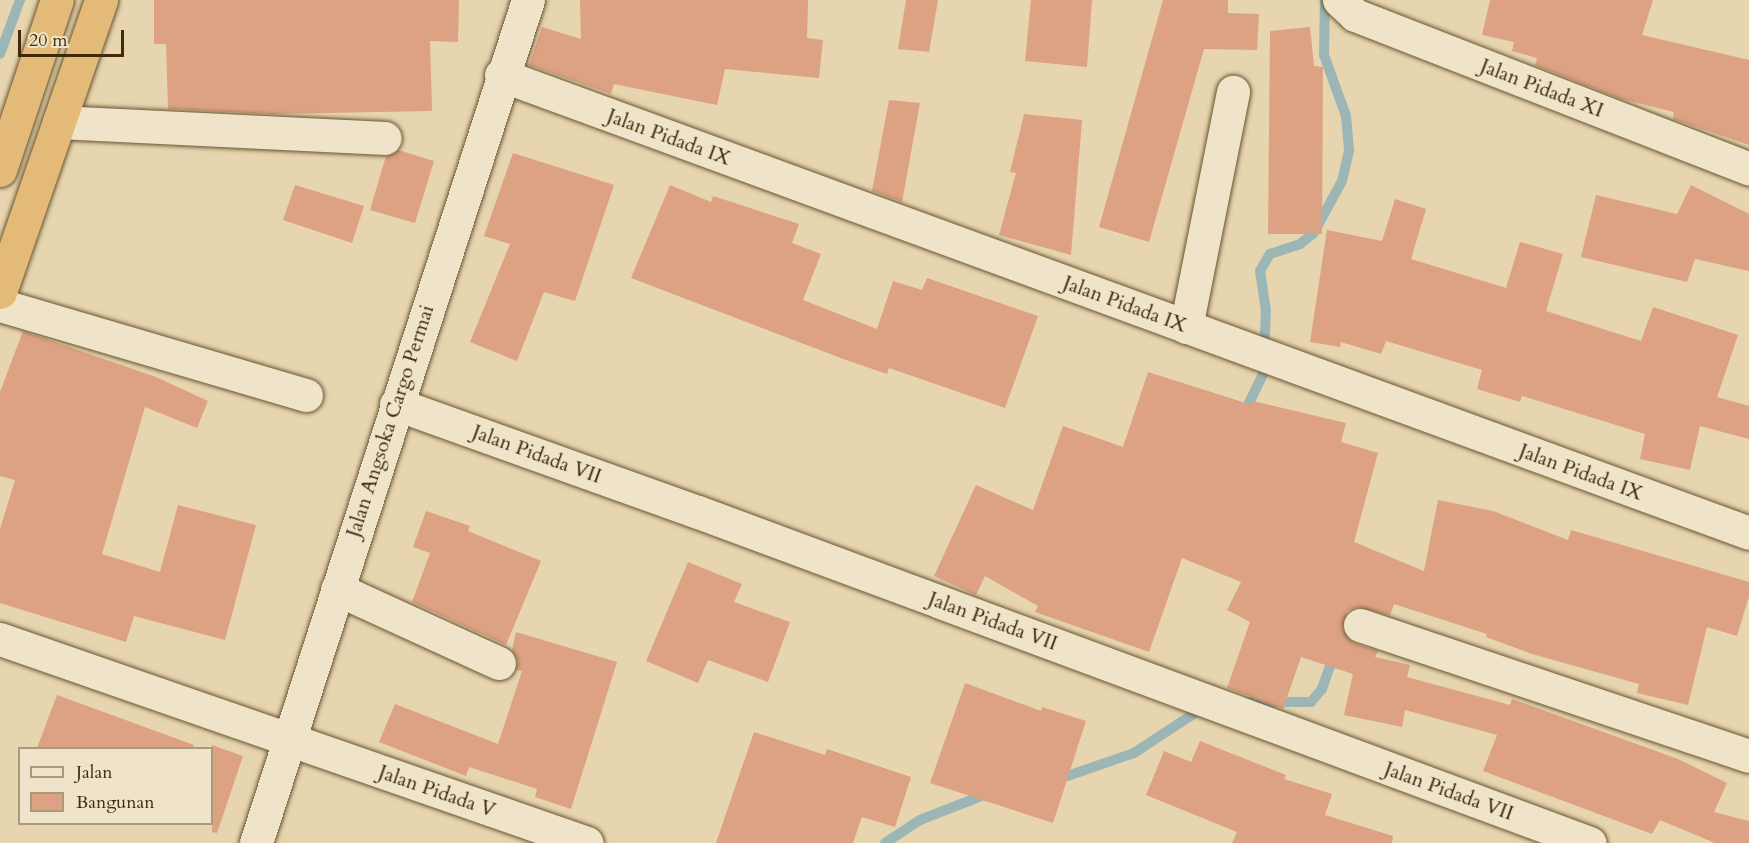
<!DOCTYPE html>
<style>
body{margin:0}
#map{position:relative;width:1749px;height:843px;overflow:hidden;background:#e6d5ae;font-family:Cardo,serif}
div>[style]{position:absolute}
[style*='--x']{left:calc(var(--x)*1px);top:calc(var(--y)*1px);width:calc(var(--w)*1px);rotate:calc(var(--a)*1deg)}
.stream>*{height:10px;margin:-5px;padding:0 5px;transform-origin:5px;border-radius:5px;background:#9cb6b6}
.building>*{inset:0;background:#dca283}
.roads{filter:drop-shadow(0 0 2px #6a5531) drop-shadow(0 0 2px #6a5531)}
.minor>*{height:33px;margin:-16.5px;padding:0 16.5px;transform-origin:16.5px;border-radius:16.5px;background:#efe4ca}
.highway>*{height:33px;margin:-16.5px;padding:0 16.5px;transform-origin:16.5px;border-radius:16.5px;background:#e3ba77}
span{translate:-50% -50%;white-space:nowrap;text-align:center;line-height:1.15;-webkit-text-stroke:4.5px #efe4ca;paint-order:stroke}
.street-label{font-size:20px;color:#402a07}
.legend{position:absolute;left:18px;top:747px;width:195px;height:78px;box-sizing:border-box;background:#efe4ca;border:2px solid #a99a7c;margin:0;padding:8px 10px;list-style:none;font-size:18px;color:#402a07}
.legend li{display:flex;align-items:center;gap:12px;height:30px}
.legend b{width:30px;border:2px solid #a99a7c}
.scale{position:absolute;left:18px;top:30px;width:106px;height:27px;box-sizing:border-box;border:3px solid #402a07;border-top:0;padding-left:8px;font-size:18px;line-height:21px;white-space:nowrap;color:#402a07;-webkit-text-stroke:4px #efe4ca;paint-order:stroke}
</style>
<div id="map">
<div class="stream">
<i style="--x:0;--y:54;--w:58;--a:-69.7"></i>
<i style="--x:1249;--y:418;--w:15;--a:-90"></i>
<i style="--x:1249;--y:403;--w:32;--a:-64"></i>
<i style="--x:1263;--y:374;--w:63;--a:-87.3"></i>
<i style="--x:1266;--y:311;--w:40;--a:-98.5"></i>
<i style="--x:1260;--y:271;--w:20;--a:-60"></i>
<i style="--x:1270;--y:254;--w:32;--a:-18"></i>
<i style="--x:1300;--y:244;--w:16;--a:-38"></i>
<i style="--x:1313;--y:234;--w:60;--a:-61.3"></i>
<i style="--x:1342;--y:181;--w:32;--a:-77"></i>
<i style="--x:1349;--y:150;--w:34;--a:-95"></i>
<i style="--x:1346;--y:116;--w:65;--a:-109.8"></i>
<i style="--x:1324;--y:55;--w:55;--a:-89"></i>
<i style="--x:1240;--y:702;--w:71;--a:0"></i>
<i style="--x:1311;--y:702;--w:17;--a:-50"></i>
<i style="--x:1322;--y:689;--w:37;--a:-71"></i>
<i style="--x:1053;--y:781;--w:86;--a:-19.1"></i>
<i style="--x:1134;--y:753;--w:84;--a:-33.3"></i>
<i style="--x:885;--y:843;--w:42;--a:-33.3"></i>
<i style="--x:920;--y:820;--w:74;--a:-21.4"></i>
</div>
<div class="building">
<i style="clip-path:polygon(154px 0,459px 0,458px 42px,430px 41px,432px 111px,273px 114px,168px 109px,166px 44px,154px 44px)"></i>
<i style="clip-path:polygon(580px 0,808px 0,807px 38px,823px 40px,819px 78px,725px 69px,717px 105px,614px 84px,611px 94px,529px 65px,542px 27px,581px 39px)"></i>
<i style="clip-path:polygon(906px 0,938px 0,929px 52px,898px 49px)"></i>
<i style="clip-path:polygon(1031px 0,1092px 0,1087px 67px,1025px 61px)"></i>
<i style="clip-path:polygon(1163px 0,1228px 0,1228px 13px,1259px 14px,1257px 50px,1204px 49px,1149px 242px,1099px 227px)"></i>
<i style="clip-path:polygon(1490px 0,1653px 0,1642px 35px,1749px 60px,1749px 145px,1673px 119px,1674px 112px,1621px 99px,1535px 65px,1537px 58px,1512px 51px,1514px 42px,1482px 35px)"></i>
<i style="clip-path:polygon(1310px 27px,1314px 66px,1323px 67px,1322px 234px,1268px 234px,1270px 31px)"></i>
<i style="clip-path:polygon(889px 100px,920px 103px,902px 202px,872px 191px)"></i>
<i style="clip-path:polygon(1024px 114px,1082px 120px,1071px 255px,999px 235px,1016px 173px,1010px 172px)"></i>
<i style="clip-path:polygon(398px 150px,434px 161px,415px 223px,370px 210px,386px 156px)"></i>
<i style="clip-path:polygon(513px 153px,614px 185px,575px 301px,544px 292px,517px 361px,470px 342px,510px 244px,484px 236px)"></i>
<i style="clip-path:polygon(295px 185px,364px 206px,352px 243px,283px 220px)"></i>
<i style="clip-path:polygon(670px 185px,711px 202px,713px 196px,799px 224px,792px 243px,821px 254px,803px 300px,877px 329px,893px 281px,922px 290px,927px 278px,1038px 316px,1005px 408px,889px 368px,887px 374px,846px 360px,631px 278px)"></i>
<i style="clip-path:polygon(1691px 185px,1749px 214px,1749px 271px,1695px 259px,1687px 282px,1581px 257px,1596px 195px,1677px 214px)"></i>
<i style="clip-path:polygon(1395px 199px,1426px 209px,1411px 259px,1506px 288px,1520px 242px,1563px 254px,1546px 311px,1641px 341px,1653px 307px,1738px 335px,1717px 397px,1749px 406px,1749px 439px,1700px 426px,1690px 470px,1640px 459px,1645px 434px,1522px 396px,1520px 402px,1477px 389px,1482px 370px,1386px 341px,1381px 354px,1341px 342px,1340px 347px,1310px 342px,1327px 230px,1382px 241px)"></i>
<i style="clip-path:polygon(23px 331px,156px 377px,208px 401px,197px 428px,145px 407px,102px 554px,160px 572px,178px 505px,256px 525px,225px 640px,134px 616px,126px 642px,0 603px,0 529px,15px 480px,0 476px,0 392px)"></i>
<i style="clip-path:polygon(1148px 372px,1252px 405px,1253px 401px,1346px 423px,1341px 442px,1378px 453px,1354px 542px,1424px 571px,1438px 500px,1493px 511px,1568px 540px,1571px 530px,1749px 582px,1749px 596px,1737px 636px,1707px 627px,1688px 705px,1637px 693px,1639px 684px,1532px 654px,1486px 637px,1487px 634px,1394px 604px,1390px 615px,1356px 607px,1347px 611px,1342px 628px,1353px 643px,1378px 651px,1375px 657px,1410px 665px,1407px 677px,1510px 705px,1512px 699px,1678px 759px,1727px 783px,1714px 812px,1749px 821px,1749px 843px,1715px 843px,1660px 820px,1652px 834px,1483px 771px,1497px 735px,1405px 710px,1402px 727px,1344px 715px,1353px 674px,1301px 657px,1283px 709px,1227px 688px,1250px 622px,1227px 610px,1241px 582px,1182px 558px,1149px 652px,1035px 612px,1038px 606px,985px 576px,976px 595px,934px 576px,976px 485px,1033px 510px,1063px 426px,1123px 447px)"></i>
<i style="clip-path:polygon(426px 511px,470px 526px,468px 531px,541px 561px,506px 645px,412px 602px,430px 553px,413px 547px)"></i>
<i style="clip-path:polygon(688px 562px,742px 584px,734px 602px,790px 622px,768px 682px,708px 660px,698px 683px,646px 661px)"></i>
<i style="clip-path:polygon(516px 632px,617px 662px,571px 809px,535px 797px,537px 789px,469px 767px,466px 776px,379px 742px,395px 704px,498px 744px,522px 671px,516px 670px,518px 661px,512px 650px)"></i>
<i style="clip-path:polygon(965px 683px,1041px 711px,1042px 707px,1086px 721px,1053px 823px,930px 783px)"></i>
<i style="clip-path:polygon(57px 695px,194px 745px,193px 748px,37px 748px)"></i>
<i style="clip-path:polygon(754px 732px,825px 755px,827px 749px,911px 777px,895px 827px,862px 817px,853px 843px,716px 843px)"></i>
<i style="clip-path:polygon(1200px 741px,1286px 775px,1284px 779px,1332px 794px,1325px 815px,1393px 836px,1392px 843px,1232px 843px,1237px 832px,1146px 795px,1164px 751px,1191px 762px)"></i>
<i style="clip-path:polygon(212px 745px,243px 756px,217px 833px,212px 832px)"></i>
</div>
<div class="roads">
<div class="minor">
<i style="--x:1339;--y:0;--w:22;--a:43"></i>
<i style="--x:1355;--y:15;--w:423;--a:21.3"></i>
<i style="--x:501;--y:75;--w:1329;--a:20.15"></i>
<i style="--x:59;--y:122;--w:326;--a:2.8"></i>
<i style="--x:0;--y:305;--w:319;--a:16.4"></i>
<i style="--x:1186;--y:327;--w:240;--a:-78.7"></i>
<i style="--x:396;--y:404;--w:321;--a:19.7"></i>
<i style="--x:698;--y:512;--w:951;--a:20.36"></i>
<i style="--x:337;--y:589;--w:178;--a:24.6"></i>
<i style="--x:1360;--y:625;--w:410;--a:18.6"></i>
<i style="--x:0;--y:639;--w:621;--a:19.16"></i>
<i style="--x:256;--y:843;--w:886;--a:-72.12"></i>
</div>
<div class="highway">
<i style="--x:0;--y:170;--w:179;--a:-71.5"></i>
<i style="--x:0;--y:292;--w:309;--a:-70.9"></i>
</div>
</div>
<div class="street-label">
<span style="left:1542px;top:88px;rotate:21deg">Jalan Pidada XI</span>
<span style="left:669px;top:137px;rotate:20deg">Jalan Pidada IX</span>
<span style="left:1125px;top:304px;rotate:20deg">Jalan Pidada IX</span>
<span style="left:390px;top:421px;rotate:-72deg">Jalan Angsoka Cargo Permai</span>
<span style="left:537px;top:454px;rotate:20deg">Jalan Pidada VII</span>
<span style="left:1581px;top:472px;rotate:20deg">Jalan Pidada IX</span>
<span style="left:993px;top:621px;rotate:20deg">Jalan Pidada VII</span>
<span style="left:437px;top:791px;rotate:19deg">Jalan Pidada V</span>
<span style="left:1449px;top:791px;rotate:20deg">Jalan Pidada VII</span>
</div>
<ul class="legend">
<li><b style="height:8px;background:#efe4ca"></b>Jalan</li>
<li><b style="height:16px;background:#dca283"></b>Bangunan</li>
</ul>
<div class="scale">20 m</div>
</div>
